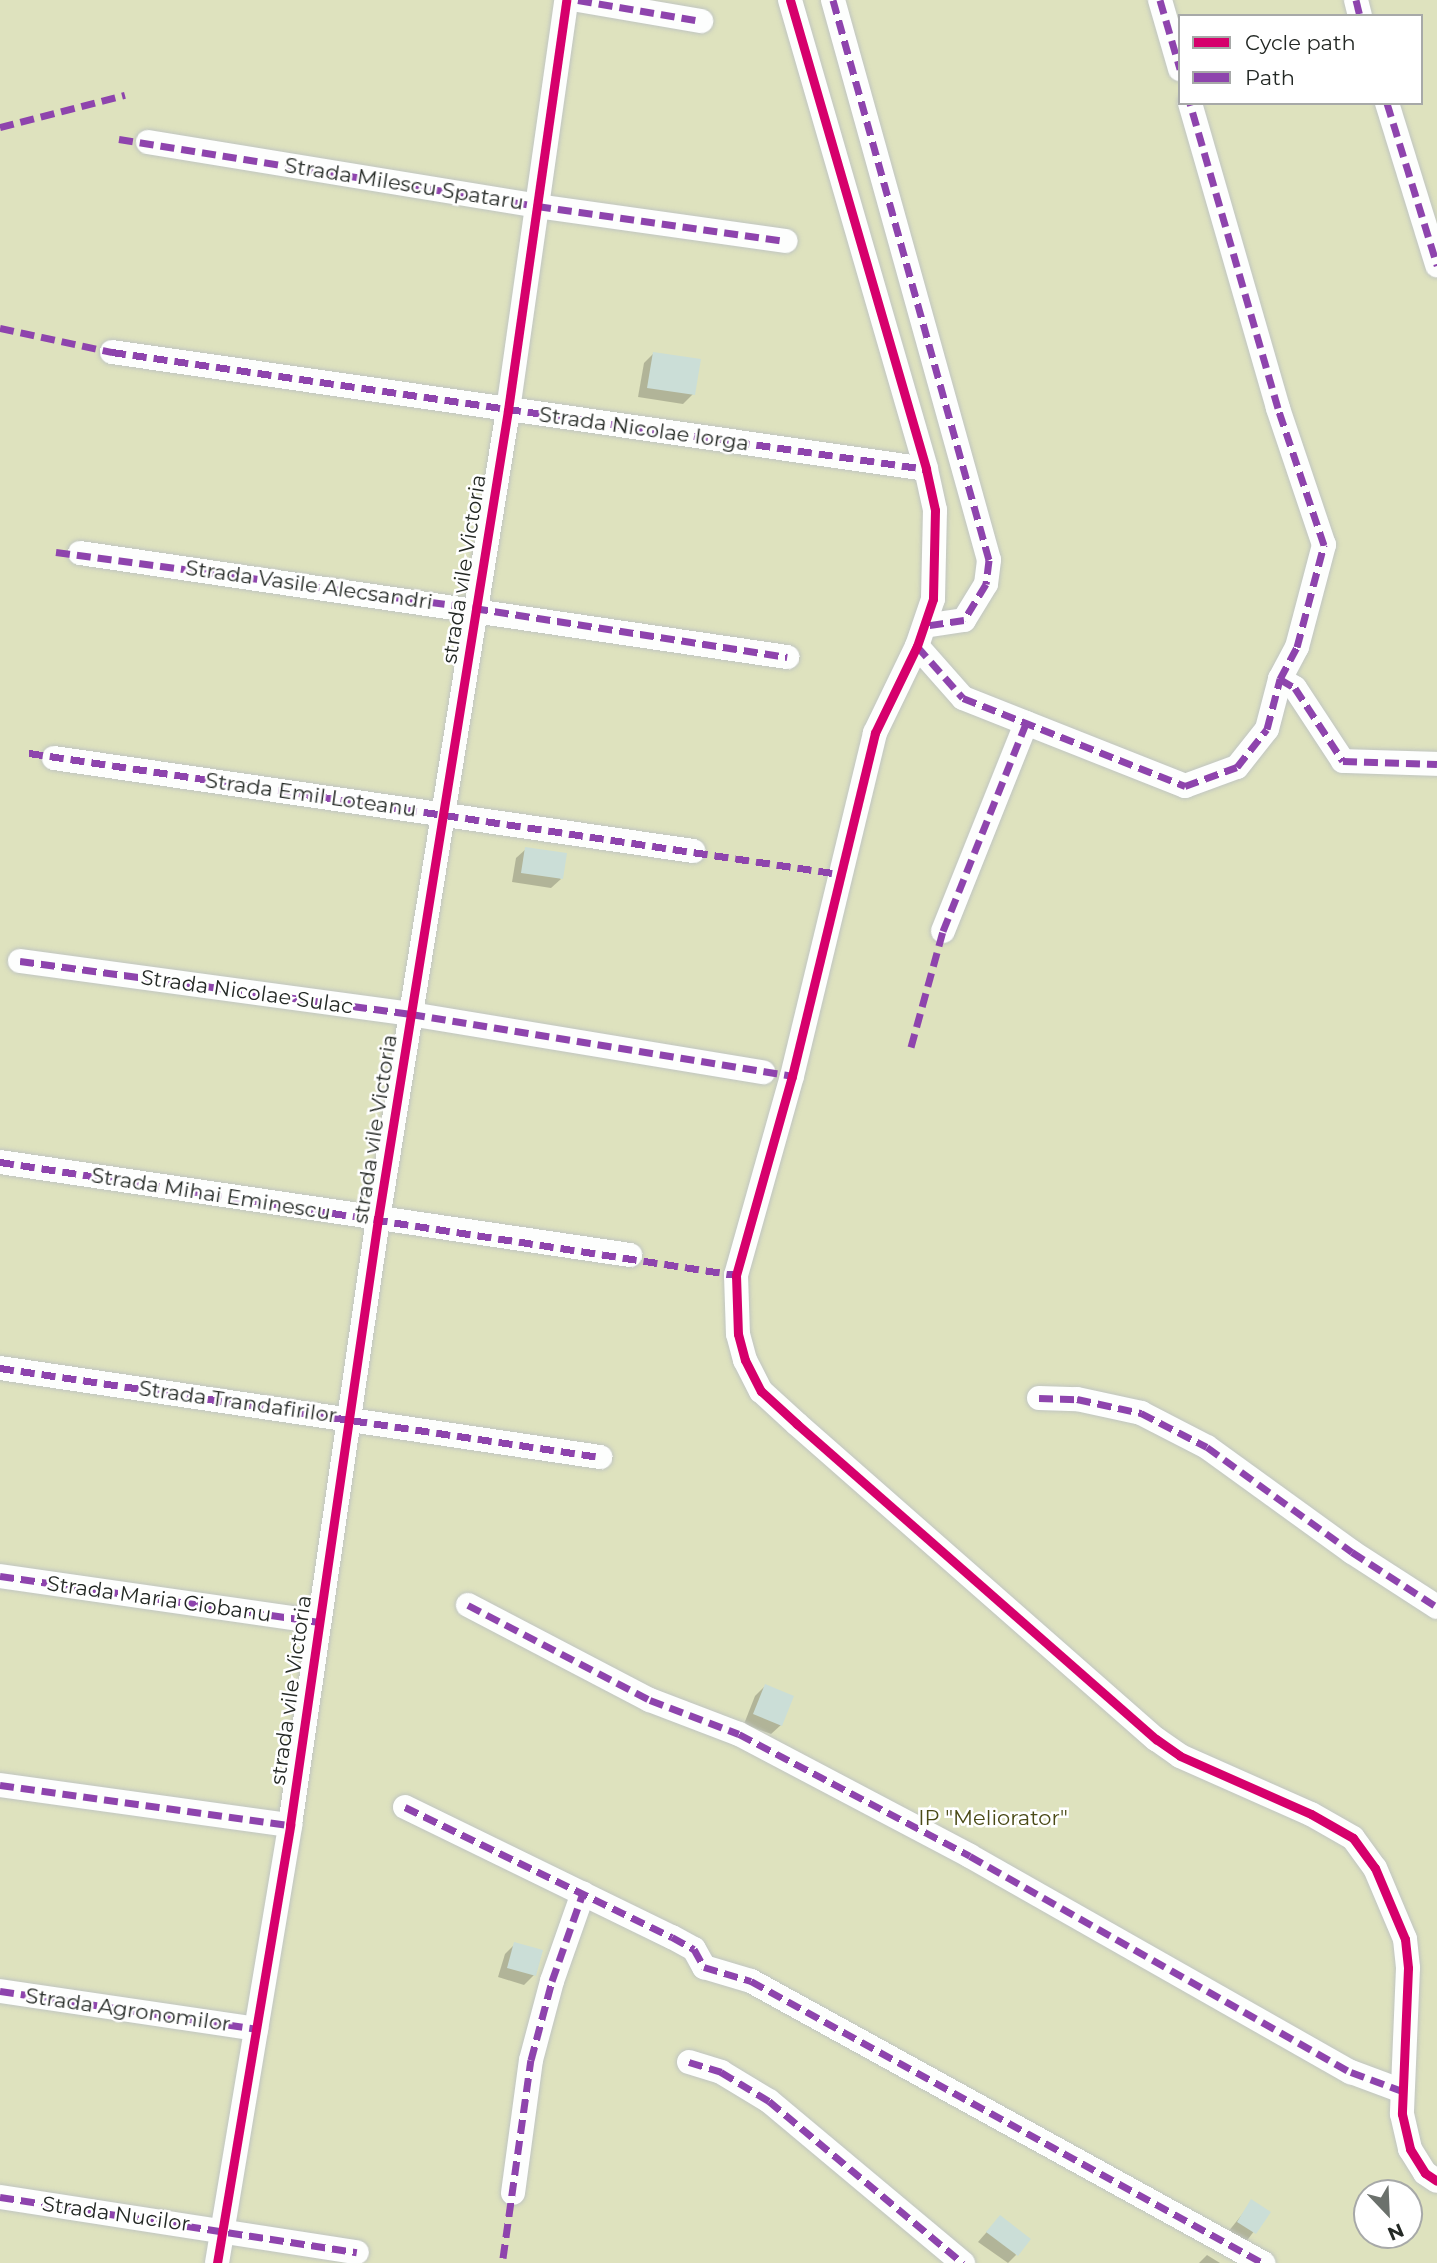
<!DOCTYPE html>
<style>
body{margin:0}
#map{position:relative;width:1437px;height:2263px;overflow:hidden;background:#eff6f0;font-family:Montserrat,sans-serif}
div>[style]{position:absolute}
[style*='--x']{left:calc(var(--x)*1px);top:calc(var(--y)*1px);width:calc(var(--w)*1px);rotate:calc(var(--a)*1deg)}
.green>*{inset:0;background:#dee2be}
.shadow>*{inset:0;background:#0003}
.building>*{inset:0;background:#cbded7}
.roads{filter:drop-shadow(0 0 2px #c0c5c1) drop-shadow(0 0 2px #c0c5c1)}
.street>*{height:24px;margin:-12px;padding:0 12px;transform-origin:12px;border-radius:12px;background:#fdfefd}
.quiet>*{height:7px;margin-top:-3.5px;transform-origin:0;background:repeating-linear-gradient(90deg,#8e44ad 0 14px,transparent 0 21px)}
.cycleway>*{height:9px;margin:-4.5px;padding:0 4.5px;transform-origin:4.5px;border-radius:4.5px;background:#d6006c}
span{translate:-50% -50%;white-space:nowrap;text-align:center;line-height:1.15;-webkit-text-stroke:5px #fff;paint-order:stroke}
.street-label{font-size:21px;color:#242925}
.park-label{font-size:21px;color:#4a4a16}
.legend{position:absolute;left:1178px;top:14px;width:245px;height:91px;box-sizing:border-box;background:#fff;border:2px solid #a7a9a8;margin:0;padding:9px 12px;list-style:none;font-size:21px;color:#242925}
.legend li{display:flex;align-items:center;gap:14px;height:35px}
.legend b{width:35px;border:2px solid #a7a9a8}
.north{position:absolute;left:1353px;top:2179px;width:70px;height:70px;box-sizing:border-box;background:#fff;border:2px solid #a7a9a8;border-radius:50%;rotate:157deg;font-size:19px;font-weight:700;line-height:28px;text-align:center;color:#242925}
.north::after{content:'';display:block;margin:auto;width:24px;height:32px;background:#6b716c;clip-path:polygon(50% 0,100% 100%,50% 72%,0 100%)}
</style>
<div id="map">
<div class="green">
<i style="clip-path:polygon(evenodd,0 0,1437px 0,1437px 2263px,0 2263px,0 0,1180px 16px,1421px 16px,1421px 103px,1180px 103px,1180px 16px,0 0,1367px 2193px,1409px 2193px,1409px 2235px,1367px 2235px,1367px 2193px)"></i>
</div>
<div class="shadow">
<i style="clip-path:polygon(654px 353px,693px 394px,683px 404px,638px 397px,644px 363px)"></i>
<i style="clip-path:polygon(526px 849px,561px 879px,551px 888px,512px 882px,516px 858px)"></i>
<i style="clip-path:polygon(765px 1686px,781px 1725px,771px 1734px,744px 1724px,755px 1696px)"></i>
<i style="clip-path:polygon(515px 1944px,534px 1975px,524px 1985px,498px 1977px,505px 1954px)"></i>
<i style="clip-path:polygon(1252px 2202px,1268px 2213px,1245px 2243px,1228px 2232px)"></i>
<i style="clip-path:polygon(1000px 2217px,1016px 2255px,1008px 2263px,978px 2242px)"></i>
<i style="clip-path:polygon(1207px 2255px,1220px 2263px,1199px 2263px)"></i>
</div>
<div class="building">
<i style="clip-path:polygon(653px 352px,701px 359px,695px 395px,647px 388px)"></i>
<i style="clip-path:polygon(525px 847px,567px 853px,563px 879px,521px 873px)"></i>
<i style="clip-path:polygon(765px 1684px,794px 1696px,782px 1726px,753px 1714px)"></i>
<i style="clip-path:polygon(514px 1942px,543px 1950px,536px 1976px,507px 1968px)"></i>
<i style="clip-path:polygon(1251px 2199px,1271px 2212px,1256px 2234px,1237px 2222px)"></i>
<i style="clip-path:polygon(1000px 2215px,1031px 2239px,1018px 2256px,986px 2232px)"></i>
</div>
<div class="roads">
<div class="street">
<i style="--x:578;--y:0;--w:125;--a:9.7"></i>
<i style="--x:790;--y:0;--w:488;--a:73.8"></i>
<i style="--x:926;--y:469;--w:42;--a:77.6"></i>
<i style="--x:935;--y:510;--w:89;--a:91.3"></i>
<i style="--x:933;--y:599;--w:50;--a:108.8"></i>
<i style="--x:917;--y:646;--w:97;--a:115.8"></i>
<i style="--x:875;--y:733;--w:353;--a:103.6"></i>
<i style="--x:792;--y:1076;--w:207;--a:105.7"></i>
<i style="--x:736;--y:1275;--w:59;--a:88.1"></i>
<i style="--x:738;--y:1334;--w:27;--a:75"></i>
<i style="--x:745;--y:1360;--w:35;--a:63"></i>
<i style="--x:761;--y:1391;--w:49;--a:42.5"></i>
<i style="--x:797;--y:1424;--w:478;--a:41.3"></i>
<i style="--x:1156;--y:1739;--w:29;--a:35"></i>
<i style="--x:1180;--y:1756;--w:143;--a:23.9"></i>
<i style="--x:1311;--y:1814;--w:48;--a:29.7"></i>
<i style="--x:1353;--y:1838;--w:37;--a:54"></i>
<i style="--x:1375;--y:1868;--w:77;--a:67.1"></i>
<i style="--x:1405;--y:1939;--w:29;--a:84"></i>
<i style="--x:1408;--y:1968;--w:146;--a:92.4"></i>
<i style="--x:1402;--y:2114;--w:36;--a:77"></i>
<i style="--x:1410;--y:2149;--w:28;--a:58"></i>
<i style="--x:1425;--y:2173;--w:14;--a:34"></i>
<i style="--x:833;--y:0;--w:581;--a:74.43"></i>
<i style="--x:989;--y:560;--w:24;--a:97"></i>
<i style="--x:986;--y:584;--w:42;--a:121.4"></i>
<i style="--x:964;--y:620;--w:40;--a:171.5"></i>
<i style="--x:1160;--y:0;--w:72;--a:73.8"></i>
<i style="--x:1356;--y:0;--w:16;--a:76"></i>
<i style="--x:1387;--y:103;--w:170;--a:72.8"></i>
<i style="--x:148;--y:142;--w:394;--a:9.3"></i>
<i style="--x:537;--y:206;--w:251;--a:8"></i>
<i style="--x:112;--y:352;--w:822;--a:8.18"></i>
<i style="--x:80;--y:553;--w:715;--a:8.37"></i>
<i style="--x:917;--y:646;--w:69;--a:48.5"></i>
<i style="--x:963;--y:698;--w:239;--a:21.6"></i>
<i style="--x:1185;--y:786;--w:55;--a:-20.1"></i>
<i style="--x:1237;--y:767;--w:48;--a:-51.7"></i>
<i style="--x:1267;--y:729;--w:52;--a:-75.4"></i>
<i style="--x:1280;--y:679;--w:36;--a:-62"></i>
<i style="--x:1297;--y:647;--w:106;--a:-75.2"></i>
<i style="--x:1324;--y:545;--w:145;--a:-108.6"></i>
<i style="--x:1278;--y:408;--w:317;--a:-106.1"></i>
<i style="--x:1280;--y:679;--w:17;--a:31"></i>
<i style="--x:1295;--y:688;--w:87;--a:56.7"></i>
<i style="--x:1343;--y:761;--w:94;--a:1.8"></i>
<i style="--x:54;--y:758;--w:646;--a:8.28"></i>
<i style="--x:943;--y:931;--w:224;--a:-68.2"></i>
<i style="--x:20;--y:961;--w:395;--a:7.7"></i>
<i style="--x:411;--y:1014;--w:357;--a:9.4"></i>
<i style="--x:0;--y:1162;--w:637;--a:8.4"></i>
<i style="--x:0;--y:1368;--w:607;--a:8.44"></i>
<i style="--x:1039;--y:1398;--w:38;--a:2"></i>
<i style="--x:1077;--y:1399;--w:66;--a:12.3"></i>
<i style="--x:1141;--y:1413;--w:74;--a:27.3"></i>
<i style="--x:1207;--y:1447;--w:179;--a:35.9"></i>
<i style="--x:1352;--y:1552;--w:101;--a:32.9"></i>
<i style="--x:0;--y:1576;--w:321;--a:8.2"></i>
<i style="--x:468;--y:1605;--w:205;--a:27.6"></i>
<i style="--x:650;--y:1700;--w:95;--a:20.9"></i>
<i style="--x:739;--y:1734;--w:261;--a:27.8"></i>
<i style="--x:970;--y:1856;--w:438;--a:29.6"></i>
<i style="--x:1351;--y:2072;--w:54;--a:20.4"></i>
<i style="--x:0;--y:1785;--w:293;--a:7.9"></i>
<i style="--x:405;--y:1807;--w:297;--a:26"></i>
<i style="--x:672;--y:1937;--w:25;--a:29"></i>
<i style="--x:694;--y:1949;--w:21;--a:61"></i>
<i style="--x:704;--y:1967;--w:49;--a:16.6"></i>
<i style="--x:751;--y:1981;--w:585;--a:28.85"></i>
<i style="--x:0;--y:1991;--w:259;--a:8.4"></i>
<i style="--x:689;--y:2062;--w:34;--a:17"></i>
<i style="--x:721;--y:2072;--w:56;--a:31.1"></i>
<i style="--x:769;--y:2101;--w:253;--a:39.9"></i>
<i style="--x:513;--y:2193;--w:134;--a:-82.3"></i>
<i style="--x:531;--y:2060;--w:82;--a:-75.1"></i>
<i style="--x:552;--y:1981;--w:93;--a:-70.6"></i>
<i style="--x:0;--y:2197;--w:361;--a:8.8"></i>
<i style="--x:217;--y:2263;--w:444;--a:-80.5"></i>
<i style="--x:290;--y:1825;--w:612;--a:-81.74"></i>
<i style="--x:378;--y:1219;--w:819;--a:-80.87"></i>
<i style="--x:508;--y:410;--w:414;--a:-81.9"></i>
</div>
</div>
<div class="quiet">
<i style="--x:578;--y:0;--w:125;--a:9.7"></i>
<i style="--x:833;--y:0;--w:581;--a:74.43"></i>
<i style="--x:989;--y:560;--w:24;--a:97"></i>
<i style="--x:986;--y:584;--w:42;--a:121.4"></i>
<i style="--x:964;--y:620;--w:40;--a:171.5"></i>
<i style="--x:1160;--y:0;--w:72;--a:73.8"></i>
<i style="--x:1356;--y:0;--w:16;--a:76"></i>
<i style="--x:1387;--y:103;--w:170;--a:72.8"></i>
<i style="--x:0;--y:127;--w:129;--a:-14.4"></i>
<i style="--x:119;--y:139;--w:423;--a:9.1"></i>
<i style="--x:537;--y:206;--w:251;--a:8"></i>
<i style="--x:0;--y:328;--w:115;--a:12.1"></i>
<i style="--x:112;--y:352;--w:822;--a:8.18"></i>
<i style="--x:56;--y:552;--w:422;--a:7.6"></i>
<i style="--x:474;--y:608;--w:317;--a:8.9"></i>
<i style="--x:915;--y:649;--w:4;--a:-56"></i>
<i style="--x:917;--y:646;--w:69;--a:48.5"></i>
<i style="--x:963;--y:698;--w:239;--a:21.6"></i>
<i style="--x:1185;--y:786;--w:55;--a:-20.1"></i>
<i style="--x:1237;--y:767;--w:48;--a:-51.7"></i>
<i style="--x:1267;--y:729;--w:52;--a:-75.4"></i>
<i style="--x:1280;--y:679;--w:36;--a:-62"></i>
<i style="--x:1297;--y:647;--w:106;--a:-75.2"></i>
<i style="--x:1324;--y:545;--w:145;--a:-108.6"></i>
<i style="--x:1278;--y:408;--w:317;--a:-106.1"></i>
<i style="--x:1280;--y:679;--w:17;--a:31"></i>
<i style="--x:1295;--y:688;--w:87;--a:56.7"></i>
<i style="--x:1343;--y:761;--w:94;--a:1.8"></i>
<i style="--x:29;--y:753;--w:820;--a:8.49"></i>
<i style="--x:20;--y:961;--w:395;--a:7.7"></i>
<i style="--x:411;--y:1014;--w:386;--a:9.2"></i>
<i style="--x:911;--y:1047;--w:120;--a:-74.6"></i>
<i style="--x:943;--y:931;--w:224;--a:-68.2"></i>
<i style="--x:0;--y:1162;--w:745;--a:8.73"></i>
<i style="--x:0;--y:1368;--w:607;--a:8.44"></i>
<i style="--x:1039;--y:1398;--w:38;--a:2"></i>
<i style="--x:1077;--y:1399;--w:66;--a:12.3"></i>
<i style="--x:1141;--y:1413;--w:74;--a:27.3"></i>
<i style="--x:1207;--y:1447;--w:179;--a:35.9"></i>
<i style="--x:1352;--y:1552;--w:101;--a:32.9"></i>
<i style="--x:0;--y:1576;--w:321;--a:8.2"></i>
<i style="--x:468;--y:1605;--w:205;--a:27.6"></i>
<i style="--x:650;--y:1700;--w:95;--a:20.9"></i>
<i style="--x:739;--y:1734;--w:261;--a:27.8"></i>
<i style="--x:970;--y:1856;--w:438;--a:29.6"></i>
<i style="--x:1351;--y:2072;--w:54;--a:20.4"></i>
<i style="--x:0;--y:1785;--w:293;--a:7.9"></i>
<i style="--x:405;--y:1807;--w:297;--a:26"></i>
<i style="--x:672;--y:1937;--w:25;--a:29"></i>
<i style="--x:694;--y:1949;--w:21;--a:61"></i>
<i style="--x:704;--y:1967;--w:49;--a:16.6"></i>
<i style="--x:751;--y:1981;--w:585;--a:28.85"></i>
<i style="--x:0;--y:1991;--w:259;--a:8.4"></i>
<i style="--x:689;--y:2062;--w:34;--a:17"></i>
<i style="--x:721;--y:2072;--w:56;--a:31.1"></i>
<i style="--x:769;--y:2101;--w:253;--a:39.9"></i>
<i style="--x:0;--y:2197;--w:361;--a:8.8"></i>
<i style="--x:503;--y:2258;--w:200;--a:-82"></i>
<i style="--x:531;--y:2060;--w:82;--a:-75.1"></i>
<i style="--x:552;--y:1981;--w:93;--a:-70.6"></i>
</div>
<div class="cycleway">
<i style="--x:790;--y:0;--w:488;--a:73.8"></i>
<i style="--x:926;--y:469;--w:42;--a:77.6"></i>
<i style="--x:935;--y:510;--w:89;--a:91.3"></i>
<i style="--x:933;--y:599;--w:50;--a:108.8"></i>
<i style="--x:917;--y:646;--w:97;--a:115.8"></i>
<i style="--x:875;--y:733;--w:353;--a:103.6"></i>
<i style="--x:792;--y:1076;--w:207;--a:105.7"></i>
<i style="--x:736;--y:1275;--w:59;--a:88.1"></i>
<i style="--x:738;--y:1334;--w:27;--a:75"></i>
<i style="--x:745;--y:1360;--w:35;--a:63"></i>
<i style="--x:761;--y:1391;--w:49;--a:42.5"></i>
<i style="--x:797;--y:1424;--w:478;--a:41.3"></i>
<i style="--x:1156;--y:1739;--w:29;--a:35"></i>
<i style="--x:1180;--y:1756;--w:143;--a:23.9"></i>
<i style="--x:1311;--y:1814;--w:48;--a:29.7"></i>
<i style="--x:1353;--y:1838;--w:37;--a:54"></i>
<i style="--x:1375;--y:1868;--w:77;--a:67.1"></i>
<i style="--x:1405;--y:1939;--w:29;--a:84"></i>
<i style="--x:1408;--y:1968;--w:146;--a:92.4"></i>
<i style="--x:1402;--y:2114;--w:36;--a:77"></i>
<i style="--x:1410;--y:2149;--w:28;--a:58"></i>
<i style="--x:1425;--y:2173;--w:14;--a:34"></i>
<i style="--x:217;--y:2263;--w:444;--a:-80.5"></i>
<i style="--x:290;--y:1825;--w:612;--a:-81.74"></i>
<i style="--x:378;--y:1219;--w:819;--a:-80.87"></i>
<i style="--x:508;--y:410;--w:414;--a:-81.9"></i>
</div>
<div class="street-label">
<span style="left:404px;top:184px;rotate:9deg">Strada Milescu Spataru</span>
<span style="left:644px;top:429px;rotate:8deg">Strada Nicolae Iorga</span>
<span style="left:464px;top:569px;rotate:-81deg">strada vile Victoria</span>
<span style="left:309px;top:585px;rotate:8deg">Strada Vasile Alecsandri</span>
<span style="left:311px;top:795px;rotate:8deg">Strada Emil Loteanu</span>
<span style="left:247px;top:992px;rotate:8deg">Strada Nicolae Sulac</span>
<span style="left:375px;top:1129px;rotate:-81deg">strada vile Victoria</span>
<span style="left:211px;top:1194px;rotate:9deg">Strada Mihai Eminescu</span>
<span style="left:238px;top:1402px;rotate:8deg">Strada Trandafirilor</span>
<span style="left:159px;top:1599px;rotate:8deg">Strada Maria Ciobanu</span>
<span style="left:291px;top:1690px;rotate:-82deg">strada vile Victoria</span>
<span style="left:128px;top:2010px;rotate:8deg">Strada Agronomilor</span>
<span style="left:116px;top:2214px;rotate:8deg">Strada Nucilor</span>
</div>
<div class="park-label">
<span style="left:993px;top:1818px">IP "Meliorator"</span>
</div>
<ul class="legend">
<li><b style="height:9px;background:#d6006c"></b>Cycle path</li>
<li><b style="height:9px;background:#8e44ad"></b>Path</li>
</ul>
<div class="north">N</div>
</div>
